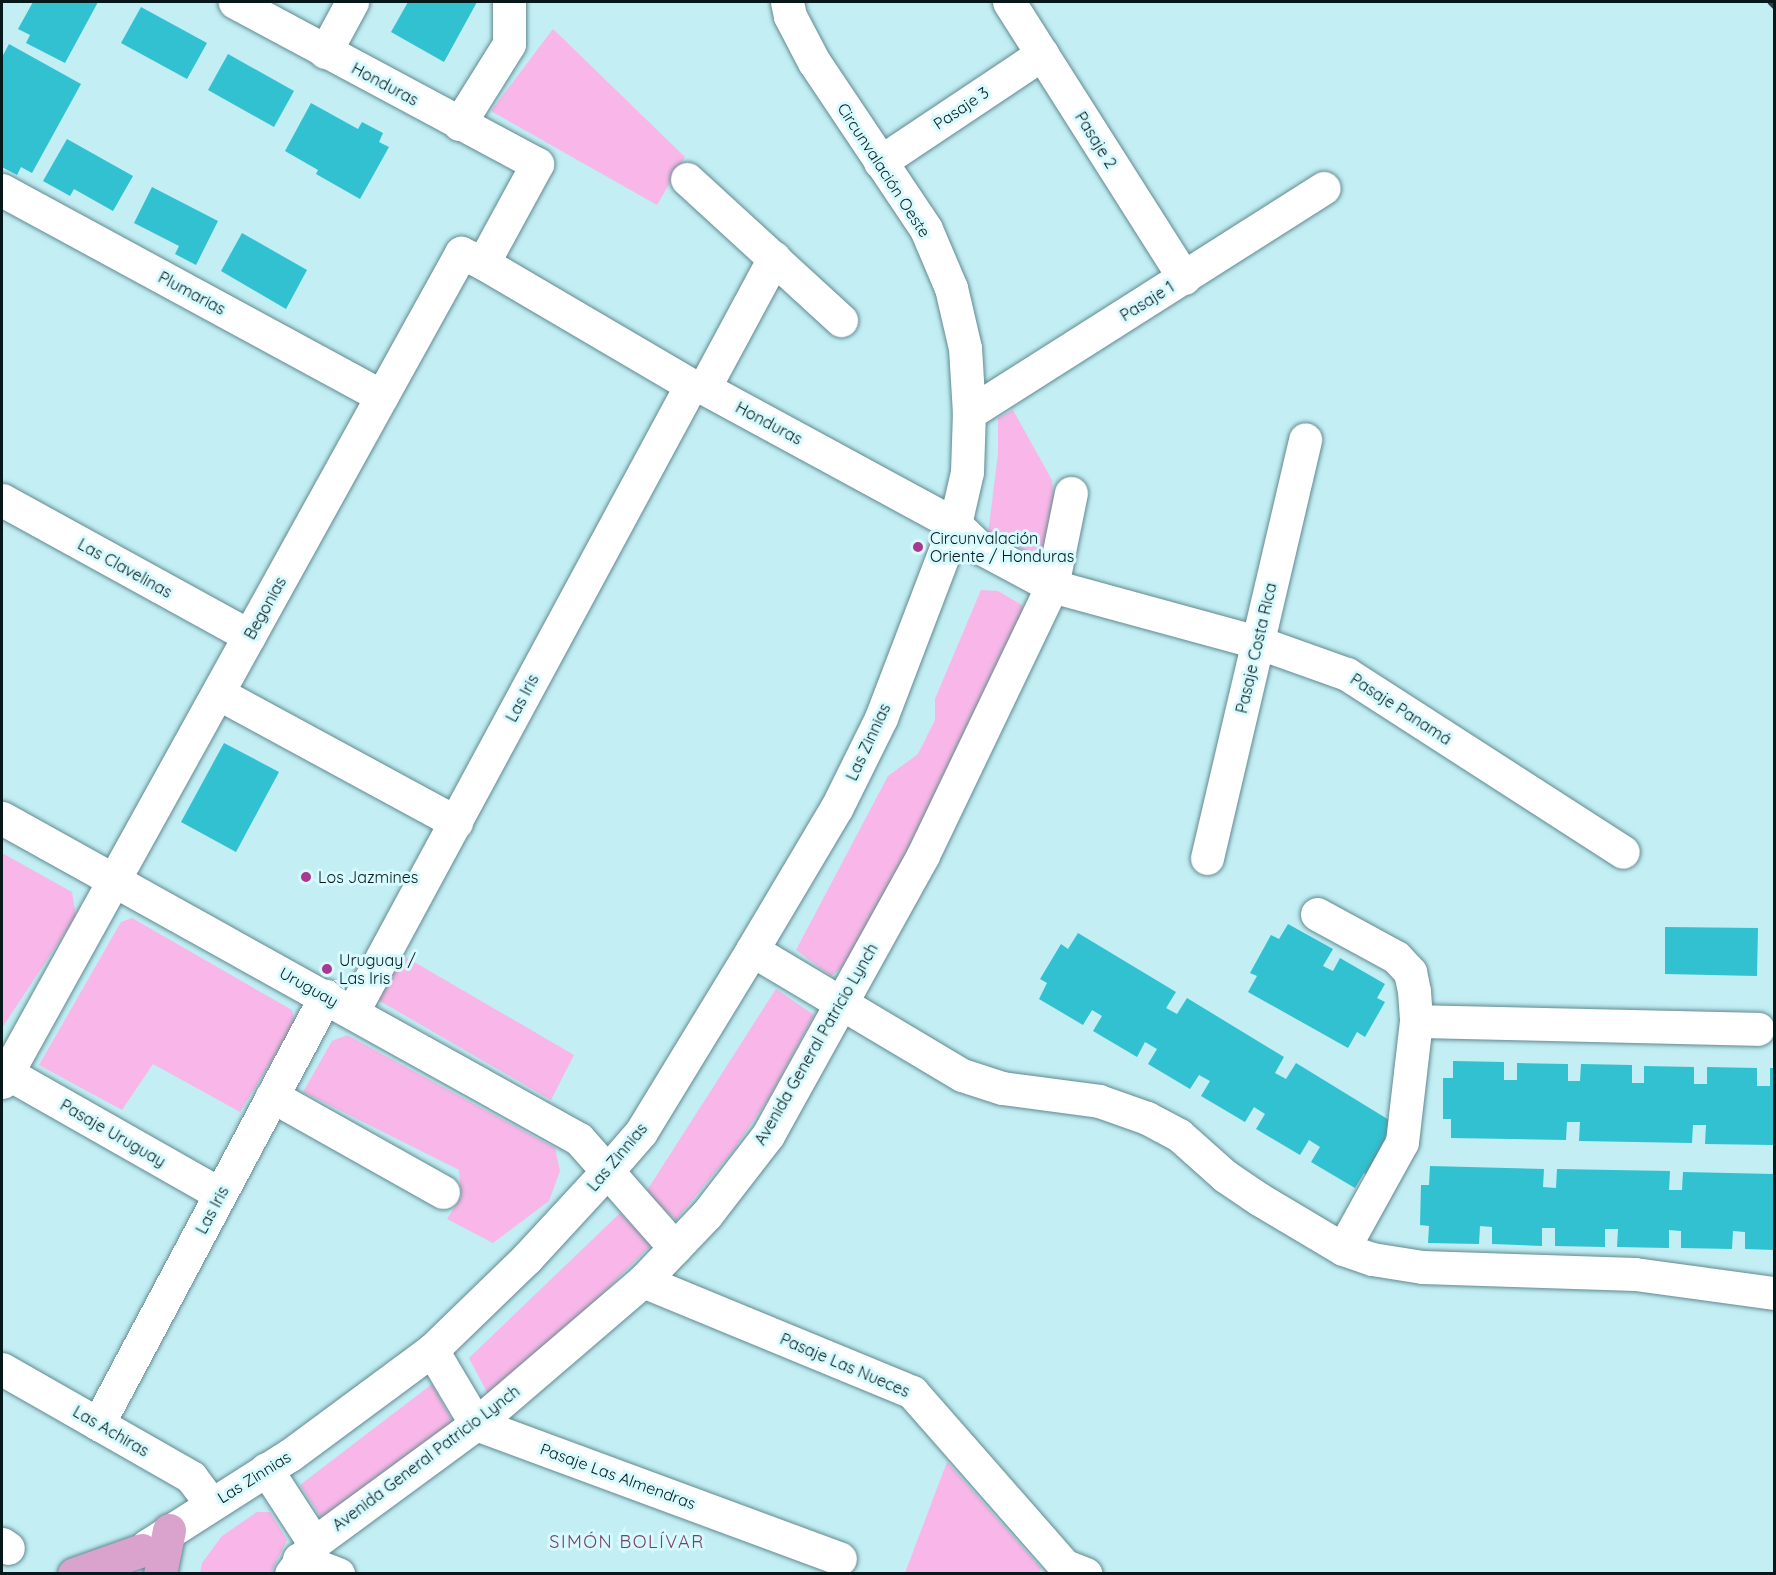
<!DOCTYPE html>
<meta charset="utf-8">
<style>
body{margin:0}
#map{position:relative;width:1776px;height:1575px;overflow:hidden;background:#c2eef4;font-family:Quicksand,sans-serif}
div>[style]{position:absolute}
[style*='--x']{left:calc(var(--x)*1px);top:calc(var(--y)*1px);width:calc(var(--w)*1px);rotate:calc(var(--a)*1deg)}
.green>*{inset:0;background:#f8b7e8}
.building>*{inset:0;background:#31c1d0}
.roads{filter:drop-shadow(0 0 2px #618a8f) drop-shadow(0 0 2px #618a8f)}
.minor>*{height:33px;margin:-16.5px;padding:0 16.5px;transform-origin:16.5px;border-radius:16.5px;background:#fff}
.major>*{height:33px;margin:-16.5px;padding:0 16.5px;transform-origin:16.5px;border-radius:16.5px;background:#daa3ce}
.rail>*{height:4.5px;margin:-2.25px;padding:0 2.25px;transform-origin:2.25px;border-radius:2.25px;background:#2c4245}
.dots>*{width:16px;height:16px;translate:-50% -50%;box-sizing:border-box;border:3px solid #d6fafe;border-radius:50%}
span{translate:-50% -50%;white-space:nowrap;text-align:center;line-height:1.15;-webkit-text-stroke:6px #d6fafe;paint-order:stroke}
.street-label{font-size:16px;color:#07181a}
.poi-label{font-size:16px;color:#07181a}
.left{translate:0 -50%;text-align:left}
.neighbourhood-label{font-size:18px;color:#783f6c;letter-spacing:1.5px}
.frame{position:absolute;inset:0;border:3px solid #07181a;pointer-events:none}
</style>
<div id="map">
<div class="green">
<i style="clip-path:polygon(553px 29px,685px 157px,657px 205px,491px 111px)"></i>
<i style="clip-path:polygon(1013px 410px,1052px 480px,1055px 510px,1045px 548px,1031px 553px,988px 534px,998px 454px,998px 418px)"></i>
<i style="clip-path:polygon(981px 590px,998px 591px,1022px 605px,1025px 625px,848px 963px,831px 976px,796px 950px,888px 776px,918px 754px,935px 720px,935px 699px)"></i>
<i style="clip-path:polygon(2px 853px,72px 892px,76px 916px,2px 1028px)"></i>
<i style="clip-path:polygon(132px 918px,292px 1010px,295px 1023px,240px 1112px,153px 1064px,122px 1110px,39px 1065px,121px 922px)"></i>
<i style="clip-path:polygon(397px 952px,574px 1055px,551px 1100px,373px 997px)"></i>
<i style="clip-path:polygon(776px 989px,814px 1015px,770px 1096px,735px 1148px,676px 1220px,646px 1192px)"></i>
<i style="clip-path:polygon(347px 1035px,555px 1148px,560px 1171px,549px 1201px,493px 1243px,447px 1219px,461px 1197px,459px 1170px,303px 1092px,332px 1041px)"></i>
<i style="clip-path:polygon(620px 1213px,651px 1245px,598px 1298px,488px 1394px,469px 1358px)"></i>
<i style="clip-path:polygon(432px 1384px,453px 1422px,322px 1519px,300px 1485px)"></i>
<i style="clip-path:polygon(947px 1462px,1041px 1568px,1039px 1573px,905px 1573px)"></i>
<i style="clip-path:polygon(257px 1512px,270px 1512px,287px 1540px,271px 1573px,200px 1573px,202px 1563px,222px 1536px)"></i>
</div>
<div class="building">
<i style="clip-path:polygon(33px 2px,98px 2px,65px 63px,26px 43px,30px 35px,18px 29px)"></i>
<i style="clip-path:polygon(408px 2px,477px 2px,444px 62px,391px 32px)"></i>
<i style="clip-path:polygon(141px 7px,207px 43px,187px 79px,121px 43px)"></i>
<i style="clip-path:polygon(9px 44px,81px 84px,32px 173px,21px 167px,17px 175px,2px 167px,2px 57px)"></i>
<i style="clip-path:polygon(228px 54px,294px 91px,274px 127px,208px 90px)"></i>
<i style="clip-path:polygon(311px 103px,358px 129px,362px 122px,383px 133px,379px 142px,389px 147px,360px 199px,316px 174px,318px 170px,285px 151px)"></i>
<i style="clip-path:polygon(67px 139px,133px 176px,113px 211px,74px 189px,70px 196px,43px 181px)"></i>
<i style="clip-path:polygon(152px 187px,218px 221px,196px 265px,175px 254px,179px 246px,134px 223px)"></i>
<i style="clip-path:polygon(242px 233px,307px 270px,286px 309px,221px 271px)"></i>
<i style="clip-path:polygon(224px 743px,279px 772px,236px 852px,181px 822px)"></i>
<i style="clip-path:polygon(1288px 924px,1333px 949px,1323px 966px,1333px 971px,1340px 958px,1385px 984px,1377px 998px,1385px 1002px,1365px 1037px,1357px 1032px,1348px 1048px,1248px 992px,1257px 976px,1250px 973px,1271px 935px,1279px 939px)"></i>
<i style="clip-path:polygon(1665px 927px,1758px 928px,1757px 976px,1665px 974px)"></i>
<i style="clip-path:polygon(1078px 933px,1176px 992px,1166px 1008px,1177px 1014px,1187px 998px,1284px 1057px,1275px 1073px,1286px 1079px,1296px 1063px,1394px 1123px,1385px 1138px,1392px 1143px,1372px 1178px,1364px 1173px,1355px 1188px,1311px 1162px,1320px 1147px,1309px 1140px,1300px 1155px,1256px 1129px,1265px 1114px,1254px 1107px,1245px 1122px,1201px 1096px,1210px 1081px,1199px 1075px,1190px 1089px,1148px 1064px,1157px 1049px,1145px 1042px,1137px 1057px,1093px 1031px,1102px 1016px,1092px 1010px,1083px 1025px,1039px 999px,1047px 983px,1040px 979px,1061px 944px,1068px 949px)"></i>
<i style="clip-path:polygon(1453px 1061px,1504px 1062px,1504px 1080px,1517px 1080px,1517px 1063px,1568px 1064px,1568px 1081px,1580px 1081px,1581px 1064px,1632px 1065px,1632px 1083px,1644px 1083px,1644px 1066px,1694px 1067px,1694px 1084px,1707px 1084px,1707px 1067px,1757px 1068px,1757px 1086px,1770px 1086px,1770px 1068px,1774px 1068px,1774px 1145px,1705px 1144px,1706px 1125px,1693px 1125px,1692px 1143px,1579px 1141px,1580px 1122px,1567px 1122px,1566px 1140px,1451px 1138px,1451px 1119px,1443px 1119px,1443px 1078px,1453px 1078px)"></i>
<i style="clip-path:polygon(1430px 1166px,1544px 1169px,1543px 1187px,1556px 1188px,1557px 1169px,1670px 1171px,1669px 1190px,1682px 1190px,1683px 1172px,1774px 1174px,1774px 1250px,1745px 1249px,1745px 1232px,1733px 1231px,1732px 1249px,1681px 1248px,1681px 1231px,1669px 1230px,1669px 1248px,1617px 1247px,1618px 1229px,1605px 1229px,1605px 1247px,1555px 1246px,1555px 1228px,1542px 1228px,1542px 1246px,1492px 1244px,1492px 1227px,1480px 1226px,1479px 1244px,1428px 1243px,1429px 1226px,1420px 1225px,1421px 1185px,1429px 1185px)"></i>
</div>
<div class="roads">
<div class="minor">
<i style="--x:1009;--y:2;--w:327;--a:57.6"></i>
<i style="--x:325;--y:52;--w:57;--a:-61.6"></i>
<i style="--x:459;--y:124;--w:94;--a:-58"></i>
<i style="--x:509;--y:44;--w:42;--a:-90"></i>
<i style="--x:880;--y:162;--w:195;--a:-33.7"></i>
<i style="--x:687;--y:179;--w:209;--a:42.5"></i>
<i style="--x:2;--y:190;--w:432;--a:28.5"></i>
<i style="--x:483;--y:263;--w:241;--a:30.4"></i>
<i style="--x:691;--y:385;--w:13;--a:13"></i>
<i style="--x:704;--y:388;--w:285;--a:28.5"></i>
<i style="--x:955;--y:524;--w:33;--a:44"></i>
<i style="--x:979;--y:547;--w:83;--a:28.1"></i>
<i style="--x:1052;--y:586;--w:213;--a:15.3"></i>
<i style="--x:1257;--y:642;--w:96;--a:19.6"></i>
<i style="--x:1347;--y:674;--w:328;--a:32.8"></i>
<i style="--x:704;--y:388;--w:148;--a:-61.7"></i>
<i style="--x:969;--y:413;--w:420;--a:-32.4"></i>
<i style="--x:2;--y:500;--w:282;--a:28.8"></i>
<i style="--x:218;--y:693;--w:271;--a:28.5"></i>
<i style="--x:2;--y:818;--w:660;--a:29.09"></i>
<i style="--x:579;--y:1139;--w:145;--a:48.6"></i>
<i style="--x:1207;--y:858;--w:430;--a:-76.8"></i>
<i style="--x:1317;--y:914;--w:90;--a:28.6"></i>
<i style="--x:1396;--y:957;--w:21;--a:47"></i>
<i style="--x:1410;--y:972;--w:19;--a:78"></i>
<i style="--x:1414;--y:991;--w:30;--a:86"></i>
<i style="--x:1416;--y:1021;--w:122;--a:96.6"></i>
<i style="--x:1402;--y:1142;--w:122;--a:118.9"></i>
<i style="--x:752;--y:950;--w:244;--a:30.8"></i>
<i style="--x:962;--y:1075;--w:42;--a:18"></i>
<i style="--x:1002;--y:1088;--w:98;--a:7.6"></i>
<i style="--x:1099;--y:1101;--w:51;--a:19.5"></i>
<i style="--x:1147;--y:1118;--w:36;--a:28"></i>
<i style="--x:1179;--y:1135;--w:62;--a:41.7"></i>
<i style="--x:1225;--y:1176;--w:41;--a:34.1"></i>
<i style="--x:1259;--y:1199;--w:98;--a:30.8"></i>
<i style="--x:1343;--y:1249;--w:31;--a:19"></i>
<i style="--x:1372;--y:1259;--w:51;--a:9.1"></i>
<i style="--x:1422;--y:1267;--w:213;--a:1.9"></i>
<i style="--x:1635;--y:1274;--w:140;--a:7.8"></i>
<i style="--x:353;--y:1011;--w:711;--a:-61.63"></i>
<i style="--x:1416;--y:1021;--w:342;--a:1.3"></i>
<i style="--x:7;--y:1073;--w:245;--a:29.6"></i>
<i style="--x:2;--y:1082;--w:948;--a:-61.03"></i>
<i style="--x:461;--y:253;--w:24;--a:24"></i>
<i style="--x:483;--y:263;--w:113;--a:-61.4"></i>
<i style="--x:537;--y:164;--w:343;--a:-151.8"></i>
<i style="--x:272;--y:1096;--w:196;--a:29.3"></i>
<i style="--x:643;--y:1281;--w:291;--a:22.4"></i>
<i style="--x:912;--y:1392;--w:232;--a:48.7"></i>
<i style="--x:1065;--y:1566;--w:22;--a:21"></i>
<i style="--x:432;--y:1350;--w:86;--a:59.3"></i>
<i style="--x:476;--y:1424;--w:388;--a:20.3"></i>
<i style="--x:2;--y:1369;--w:218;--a:29.7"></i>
<i style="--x:191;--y:1477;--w:34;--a:53"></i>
<i style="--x:98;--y:1424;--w:485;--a:-62"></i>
<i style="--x:266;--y:1469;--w:88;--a:57"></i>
<i style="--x:2;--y:1544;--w:7;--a:34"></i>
<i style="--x:147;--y:1546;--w:169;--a:-32.5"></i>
<i style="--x:290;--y:1455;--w:177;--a:-36.5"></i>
<i style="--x:432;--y:1350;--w:131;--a:-44.1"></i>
<i style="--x:526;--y:1259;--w:122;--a:-47.3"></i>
<i style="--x:609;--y:1169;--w:49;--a:-49.1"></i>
<i style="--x:641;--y:1132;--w:213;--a:-58.6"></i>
<i style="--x:752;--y:950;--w:166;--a:-59.3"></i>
<i style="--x:837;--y:807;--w:99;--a:-63.7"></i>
<i style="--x:881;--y:718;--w:208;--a:-69.1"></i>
<i style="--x:955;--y:524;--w:53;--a:-77"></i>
<i style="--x:967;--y:472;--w:59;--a:-88.1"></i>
<i style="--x:969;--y:413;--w:65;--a:-93.5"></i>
<i style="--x:965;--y:348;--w:62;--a:-103.1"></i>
<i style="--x:951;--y:288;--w:64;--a:-113"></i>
<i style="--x:926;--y:229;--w:201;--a:-123.8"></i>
<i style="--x:814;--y:62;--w:52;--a:-117.6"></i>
<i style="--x:790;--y:16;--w:14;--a:-102"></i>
<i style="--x:299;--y:1559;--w:42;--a:21"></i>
<i style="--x:291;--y:1574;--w:39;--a:-53"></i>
<i style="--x:314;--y:1543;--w:201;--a:-36.3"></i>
<i style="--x:476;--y:1424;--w:220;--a:-40.6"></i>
<i style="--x:643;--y:1281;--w:93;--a:-46.3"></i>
<i style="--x:707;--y:1214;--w:100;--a:-52.3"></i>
<i style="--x:768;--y:1135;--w:320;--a:-61"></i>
<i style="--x:923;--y:855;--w:298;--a:-64.4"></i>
<i style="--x:1052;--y:586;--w:95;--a:-78.5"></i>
</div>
<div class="major">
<i style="--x:74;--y:1574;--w:72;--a:-19.4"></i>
<i style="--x:160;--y:1574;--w:45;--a:-78.4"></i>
</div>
</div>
<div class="rail">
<i style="--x:1770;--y:2;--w:6;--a:45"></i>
</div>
<div class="dots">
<i style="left:918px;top:547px;background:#a83894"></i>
<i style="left:306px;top:877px;background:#a83894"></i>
<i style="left:327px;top:969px;background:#a83894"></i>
</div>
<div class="street-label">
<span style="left:385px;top:84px;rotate:28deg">Honduras</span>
<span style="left:961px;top:108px;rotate:-34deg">Pasaje 3</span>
<span style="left:1096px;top:140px;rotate:58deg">Pasaje 2</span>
<span style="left:884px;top:170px;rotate:57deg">Circunvalación Oeste</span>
<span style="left:192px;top:293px;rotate:28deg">Plumarias</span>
<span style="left:1147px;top:301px;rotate:-32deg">Pasaje 1</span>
<span style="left:769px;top:423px;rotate:28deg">Honduras</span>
<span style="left:125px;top:568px;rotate:29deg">Las Clavelinas</span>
<span style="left:265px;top:608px;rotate:-61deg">Begonias</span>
<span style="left:1256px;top:648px;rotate:-77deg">Pasaje Costa Rica</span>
<span style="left:522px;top:698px;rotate:-62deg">Las Iris</span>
<span style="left:1401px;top:709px;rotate:33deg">Pasaje Panamá</span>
<span style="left:868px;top:742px;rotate:-65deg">Las Zinnias</span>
<span style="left:309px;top:987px;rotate:29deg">Uruguay</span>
<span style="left:816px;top:1044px;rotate:-60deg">Avenida General Patricio Lynch</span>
<span style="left:113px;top:1133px;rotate:30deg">Pasaje Uruguay</span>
<span style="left:617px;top:1157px;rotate:-50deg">Las Zinnias</span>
<span style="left:212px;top:1210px;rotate:-62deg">Las Iris</span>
<span style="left:845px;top:1365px;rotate:23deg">Pasaje Las Nueces</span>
<span style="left:111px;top:1431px;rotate:30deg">Las Achiras</span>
<span style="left:426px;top:1458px;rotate:-37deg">Avenida General Patricio Lynch</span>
<span style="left:618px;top:1476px;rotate:20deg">Pasaje Las Almendras</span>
<span style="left:254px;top:1477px;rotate:-32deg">Las Zinnias</span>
</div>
<div class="poi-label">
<span class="left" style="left:930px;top:547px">Circunvalación<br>Oriente / Honduras</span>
<span class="left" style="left:318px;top:877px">Los Jazmines</span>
<span class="left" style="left:339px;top:969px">Uruguay /<br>Las Iris</span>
</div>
<div class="neighbourhood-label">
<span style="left:627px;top:1542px">SIMÓN BOLÍVAR</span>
</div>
<div class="frame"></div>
</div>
